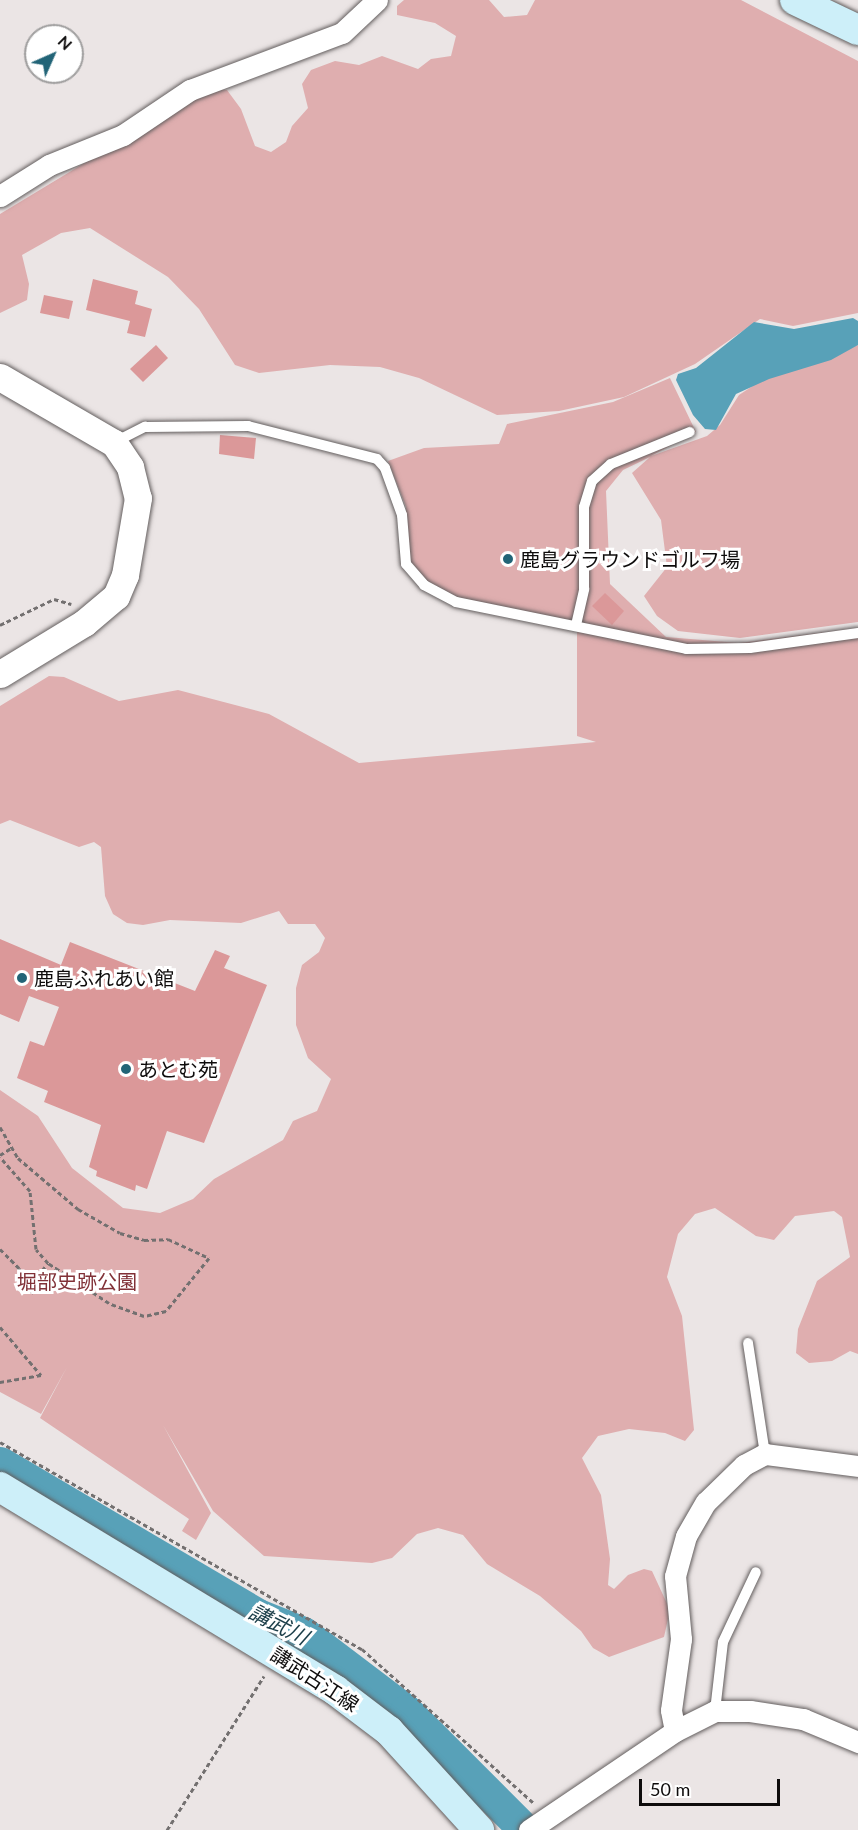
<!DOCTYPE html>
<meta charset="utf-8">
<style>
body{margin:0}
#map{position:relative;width:858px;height:1830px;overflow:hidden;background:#ebe5e5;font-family:Lato,"Noto Sans JP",sans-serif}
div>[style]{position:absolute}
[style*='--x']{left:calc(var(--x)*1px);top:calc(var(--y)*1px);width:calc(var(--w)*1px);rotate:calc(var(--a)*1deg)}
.green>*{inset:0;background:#dfaeaf}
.water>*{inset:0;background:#58a1b8}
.river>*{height:33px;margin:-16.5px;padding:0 16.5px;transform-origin:16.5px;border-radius:16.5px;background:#58a1b8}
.building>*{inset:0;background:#db9899}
.path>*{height:3px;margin-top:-1.5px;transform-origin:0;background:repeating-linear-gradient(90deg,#737070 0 4.5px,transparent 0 7.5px)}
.roads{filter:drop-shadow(0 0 2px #635e5e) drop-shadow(0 0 2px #635e5e)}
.service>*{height:10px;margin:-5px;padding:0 5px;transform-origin:5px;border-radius:5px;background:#fff}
.minor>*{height:21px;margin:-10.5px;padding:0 10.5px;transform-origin:10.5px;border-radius:10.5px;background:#fff}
.tertiary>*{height:27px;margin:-13.5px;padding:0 13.5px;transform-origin:13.5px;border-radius:13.5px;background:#fff}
.secondary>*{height:30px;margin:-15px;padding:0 15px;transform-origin:15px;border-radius:15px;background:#cdeff9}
.dots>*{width:16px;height:16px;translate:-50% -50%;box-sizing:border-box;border:3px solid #fff;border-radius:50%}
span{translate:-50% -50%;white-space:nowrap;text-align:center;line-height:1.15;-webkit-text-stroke:6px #fff;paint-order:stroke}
.poi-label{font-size:20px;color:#0e0c0c}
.left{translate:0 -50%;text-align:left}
.park-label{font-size:20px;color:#813137}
.street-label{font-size:20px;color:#0e0c0c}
.water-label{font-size:21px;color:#1b3e49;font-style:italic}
.north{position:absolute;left:24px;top:24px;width:60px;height:60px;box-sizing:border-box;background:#fff;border:2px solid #9f9e9e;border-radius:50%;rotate:45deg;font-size:16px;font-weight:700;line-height:24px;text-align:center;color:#0e0c0c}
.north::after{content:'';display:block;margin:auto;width:21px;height:27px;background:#226477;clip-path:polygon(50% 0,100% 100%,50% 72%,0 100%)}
.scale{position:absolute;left:639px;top:1779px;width:141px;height:27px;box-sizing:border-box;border:3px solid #0e0c0c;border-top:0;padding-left:8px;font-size:18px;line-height:21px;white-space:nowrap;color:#0e0c0c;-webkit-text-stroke:4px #fff;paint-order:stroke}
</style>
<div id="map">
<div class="green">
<i style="clip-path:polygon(404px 0,489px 0,504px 17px,527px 15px,535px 0,741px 0,858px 61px,858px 313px,793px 326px,760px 319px,695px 364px,624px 397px,559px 411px,497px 415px,419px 378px,380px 367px,330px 365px,259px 373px,235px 365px,199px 309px,168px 277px,90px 228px,61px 233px,22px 255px,29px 284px,27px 300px,0 313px,0 214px,192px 98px,216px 89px,227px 90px,241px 109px,255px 146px,271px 152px,286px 142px,292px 126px,308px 108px,302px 84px,311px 70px,335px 61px,359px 65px,382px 56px,418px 69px,431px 59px,451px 56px,456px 36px,435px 23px,397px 15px,397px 6px)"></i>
<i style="clip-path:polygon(858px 345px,858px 622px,740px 638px,678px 631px,657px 616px,644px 596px,667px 567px,661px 520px,632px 473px,650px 457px,623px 470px,606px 491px,610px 584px,666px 637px,739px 643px,858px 628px,858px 1354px,850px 1351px,832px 1361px,809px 1363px,796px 1353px,798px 1329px,817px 1281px,850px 1257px,842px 1217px,834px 1211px,795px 1216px,774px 1240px,756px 1236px,715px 1208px,695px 1214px,678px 1234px,667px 1277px,682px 1316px,694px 1430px,685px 1441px,665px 1433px,629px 1429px,598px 1436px,582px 1458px,601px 1495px,610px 1559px,608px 1585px,614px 1589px,628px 1575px,644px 1569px,652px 1571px,670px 1610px,664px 1637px,609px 1657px,593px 1648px,581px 1631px,540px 1596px,487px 1564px,463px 1535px,438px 1528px,417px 1534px,392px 1558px,372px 1563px,264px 1556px,213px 1511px,163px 1425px,211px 1513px,196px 1540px,182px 1531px,189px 1519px,40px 1418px,67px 1367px,41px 1414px,0 1392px,0 1090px,38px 1116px,72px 1168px,123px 1208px,160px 1213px,193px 1199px,214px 1179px,283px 1140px,293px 1121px,317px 1111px,331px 1079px,308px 1058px,296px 1025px,296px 988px,302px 965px,319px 952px,325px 938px,315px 924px,288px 924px,279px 911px,241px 923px,170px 920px,143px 925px,127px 923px,113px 914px,105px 896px,101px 847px,94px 842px,79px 847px,10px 820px,0 824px,0 706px,49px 676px,64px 677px,119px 701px,178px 690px,269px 714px,359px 763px,596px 742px,577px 736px,577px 631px,455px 599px,438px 592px,413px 571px,405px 547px,406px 507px,388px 461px,424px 448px,499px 444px,507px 424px,613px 402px,670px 378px,696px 432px,651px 456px,707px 436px,720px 425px,739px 395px,777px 370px)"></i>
</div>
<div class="water">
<i style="clip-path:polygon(853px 318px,858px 321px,858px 345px,831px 360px,769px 379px,736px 394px,716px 430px,705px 429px,693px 415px,676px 380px,678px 374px,696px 368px,754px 322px,794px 329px)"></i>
</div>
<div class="river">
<i style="--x:0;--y:1463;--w:299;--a:30.5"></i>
<i style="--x:258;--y:1615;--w:48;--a:21.8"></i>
<i style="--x:303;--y:1633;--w:129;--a:37.1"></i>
<i style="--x:406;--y:1711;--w:168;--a:45"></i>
</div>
<div class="building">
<i style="clip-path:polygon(93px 279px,138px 291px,135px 304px,152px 309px,145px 337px,127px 333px,130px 321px,86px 310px)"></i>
<i style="clip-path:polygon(44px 295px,73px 301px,69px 319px,40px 313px)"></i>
<i style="clip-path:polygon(156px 345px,168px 358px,143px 382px,130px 369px)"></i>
<i style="clip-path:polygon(220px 435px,256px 438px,254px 459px,219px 454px)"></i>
<i style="clip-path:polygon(605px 593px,624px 611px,612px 625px,592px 606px)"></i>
<i style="clip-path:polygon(0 939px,61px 965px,70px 942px,195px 991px,215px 950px,230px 956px,224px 968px,267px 985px,204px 1143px,167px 1131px,147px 1189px,136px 1185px,135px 1191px,96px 1176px,97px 1171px,89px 1167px,101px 1125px,44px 1102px,48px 1091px,17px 1078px,30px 1041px,44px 1046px,59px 1007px,29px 996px,19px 1022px,0 1014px)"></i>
</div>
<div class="path">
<i style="--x:0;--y:625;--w:60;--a:-25.7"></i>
<i style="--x:54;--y:599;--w:18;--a:16"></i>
<i style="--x:0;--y:1127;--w:36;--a:60"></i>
<i style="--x:18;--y:1158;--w:79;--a:40.4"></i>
<i style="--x:78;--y:1209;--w:48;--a:29.7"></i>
<i style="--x:120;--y:1233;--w:25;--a:16"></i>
<i style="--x:144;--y:1240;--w:24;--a:-2"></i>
<i style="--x:168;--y:1239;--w:45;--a:24.9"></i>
<i style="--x:209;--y:1258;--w:68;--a:129.1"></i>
<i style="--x:166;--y:1311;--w:23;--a:167"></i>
<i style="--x:144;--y:1316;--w:37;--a:-160"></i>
<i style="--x:109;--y:1303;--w:73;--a:-146.7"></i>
<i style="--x:48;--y:1263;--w:18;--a:-131"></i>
<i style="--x:36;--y:1249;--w:58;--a:-95.9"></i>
<i style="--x:30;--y:1191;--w:45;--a:-131.4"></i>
<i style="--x:0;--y:1155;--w:13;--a:-32"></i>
<i style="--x:0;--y:1249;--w:27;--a:45"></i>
<i style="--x:19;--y:1268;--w:16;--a:75"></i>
<i style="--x:23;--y:1283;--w:13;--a:51"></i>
<i style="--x:31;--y:1293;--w:9;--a:-32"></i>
<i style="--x:39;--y:1288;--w:8;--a:-135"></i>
<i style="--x:33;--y:1282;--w:8;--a:140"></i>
<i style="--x:33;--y:1282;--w:24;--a:-52"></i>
<i style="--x:0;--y:1327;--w:63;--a:49.5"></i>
<i style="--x:41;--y:1375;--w:42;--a:170.3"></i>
<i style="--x:0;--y:1442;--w:417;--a:29.8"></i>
<i style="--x:362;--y:1649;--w:232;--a:41.9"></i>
<i style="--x:167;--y:1830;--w:182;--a:-57.8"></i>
</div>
<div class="roads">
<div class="service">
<i style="--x:115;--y:442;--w:34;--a:-27"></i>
<i style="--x:145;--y:427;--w:103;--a:-0.6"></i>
<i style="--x:248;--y:426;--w:133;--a:14.3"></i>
<i style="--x:377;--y:459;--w:12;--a:48"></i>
<i style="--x:385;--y:468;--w:50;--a:70.1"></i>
<i style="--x:402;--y:515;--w:49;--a:85.3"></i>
<i style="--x:406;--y:564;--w:28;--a:49"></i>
<i style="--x:424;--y:585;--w:36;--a:28"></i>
<i style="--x:456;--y:602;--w:235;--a:11.5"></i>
<i style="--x:686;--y:649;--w:64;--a:-0.9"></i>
<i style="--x:750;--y:648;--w:109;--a:-7.9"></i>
<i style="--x:576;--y:625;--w:37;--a:-77"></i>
<i style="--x:584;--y:589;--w:82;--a:-90"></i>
<i style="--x:584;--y:507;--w:27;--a:-73"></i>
<i style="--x:592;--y:481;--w:25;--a:-42"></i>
<i style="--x:611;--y:464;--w:85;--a:-22.1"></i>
<i style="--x:748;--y:1343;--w:112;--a:81.3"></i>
<i style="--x:715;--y:1711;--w:69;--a:-83.4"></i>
<i style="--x:723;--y:1642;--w:77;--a:-64.8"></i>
</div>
<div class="minor">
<i style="--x:0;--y:196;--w:58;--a:-32.3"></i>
<i style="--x:49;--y:165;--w:80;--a:-22.1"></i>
<i style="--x:123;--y:135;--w:81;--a:-33.9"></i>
<i style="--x:190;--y:90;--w:162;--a:-20.6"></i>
<i style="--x:342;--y:33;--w:48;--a:-43.3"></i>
<i style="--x:675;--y:1731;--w:21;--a:-101"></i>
<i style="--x:671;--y:1710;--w:72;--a:-82"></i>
<i style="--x:681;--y:1639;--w:63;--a:-95.4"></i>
<i style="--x:675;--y:1576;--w:41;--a:-74.6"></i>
<i style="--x:686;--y:1536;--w:39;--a:-60"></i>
<i style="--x:706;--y:1502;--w:53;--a:-44.2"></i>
<i style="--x:744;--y:1465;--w:24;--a:-28"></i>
<i style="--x:765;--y:1454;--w:94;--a:7.4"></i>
<i style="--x:529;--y:1830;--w:176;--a:-34.1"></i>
<i style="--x:675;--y:1731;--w:45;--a:-26.6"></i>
<i style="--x:715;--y:1711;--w:35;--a:0"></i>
<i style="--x:750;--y:1711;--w:54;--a:8.6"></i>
<i style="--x:803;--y:1719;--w:60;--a:22.7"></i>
</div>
<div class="tertiary">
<i style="--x:0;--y:377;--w:132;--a:30.1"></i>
<i style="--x:114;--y:443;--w:29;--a:56"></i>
<i style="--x:130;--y:467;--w:32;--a:76"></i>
<i style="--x:138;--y:498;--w:78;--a:99.6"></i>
<i style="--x:125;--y:575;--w:23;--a:113"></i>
<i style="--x:116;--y:596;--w:42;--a:139.8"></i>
<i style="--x:84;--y:623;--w:98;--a:148.7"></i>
</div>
<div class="secondary">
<i style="--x:795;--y:0;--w:70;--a:25.5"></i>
<i style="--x:0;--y:1487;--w:392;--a:31.2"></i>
<i style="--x:335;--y:1690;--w:68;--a:37.2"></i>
<i style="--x:389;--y:1731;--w:134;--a:47.7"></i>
</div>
</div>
<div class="dots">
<i style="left:508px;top:559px;background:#226477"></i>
<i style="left:22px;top:978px;background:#226477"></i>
<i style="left:126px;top:1069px;background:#226477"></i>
</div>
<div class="poi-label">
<span class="left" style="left:520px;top:559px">鹿島グラウンドゴルフ場</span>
<span class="left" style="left:34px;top:978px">鹿島ふれあい館</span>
<span class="left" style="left:138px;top:1069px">あとむ苑</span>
</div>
<div class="park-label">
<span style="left:77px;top:1281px">堀部史跡公園</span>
</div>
<div class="street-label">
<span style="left:315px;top:1679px;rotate:33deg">講武古江線</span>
</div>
<div class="water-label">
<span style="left:279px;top:1624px;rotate:27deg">講武川</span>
</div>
<div class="north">N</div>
<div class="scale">50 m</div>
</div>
